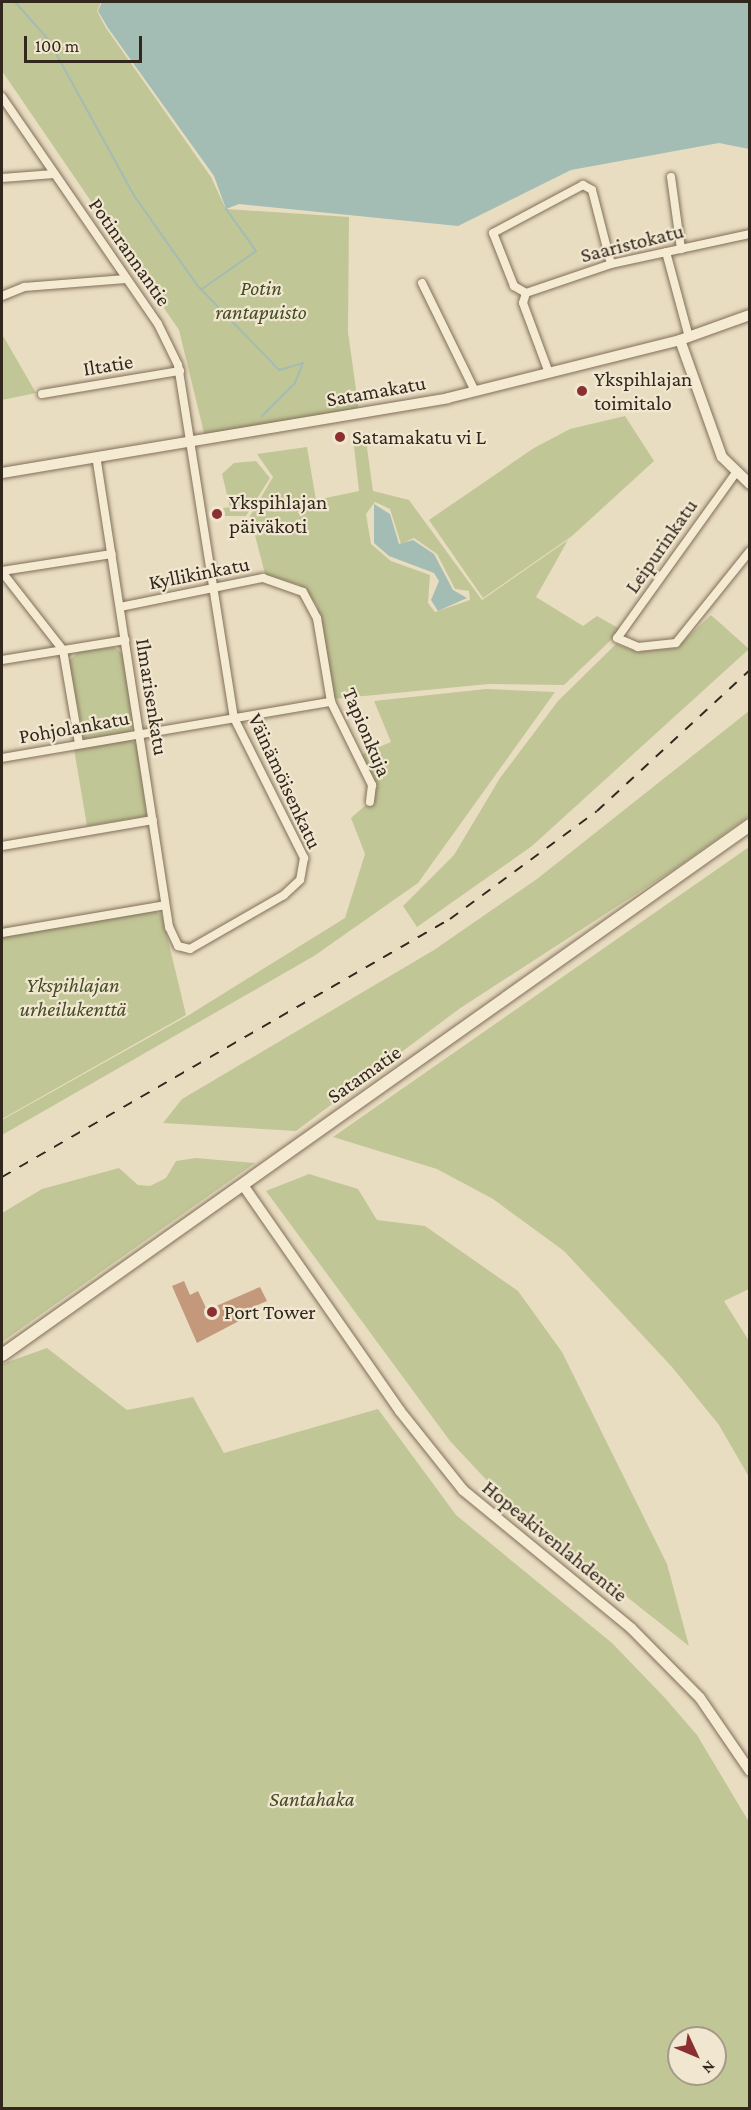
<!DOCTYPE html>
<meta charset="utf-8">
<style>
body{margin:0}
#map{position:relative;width:751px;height:2110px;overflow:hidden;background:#e9ddc1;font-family:"Crimson Pro",serif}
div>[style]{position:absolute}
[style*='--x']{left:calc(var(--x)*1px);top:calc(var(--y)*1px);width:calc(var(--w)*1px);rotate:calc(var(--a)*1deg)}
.green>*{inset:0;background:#c1c696}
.water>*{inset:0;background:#a3bcb4}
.stream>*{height:2px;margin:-1px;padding:0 1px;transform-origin:1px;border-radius:1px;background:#a3bcb4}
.building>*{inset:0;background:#c4987a}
.roads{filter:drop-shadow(0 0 2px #816f5a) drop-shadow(0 0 2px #816f5a)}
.minor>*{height:8px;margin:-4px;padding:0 4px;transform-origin:4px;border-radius:4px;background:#f5ebd3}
.tertiary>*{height:10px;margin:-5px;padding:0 5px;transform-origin:5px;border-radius:5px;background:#f5ebd3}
.secondary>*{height:12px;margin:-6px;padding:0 6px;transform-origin:6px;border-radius:6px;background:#f5ebd3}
.rail>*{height:2px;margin-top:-1px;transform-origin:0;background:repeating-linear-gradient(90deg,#32271d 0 10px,transparent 0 20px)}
.dots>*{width:16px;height:16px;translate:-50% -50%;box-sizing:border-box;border:3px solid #f1e7d0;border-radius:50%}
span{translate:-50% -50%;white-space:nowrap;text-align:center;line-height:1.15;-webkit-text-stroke:4.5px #f1e7d0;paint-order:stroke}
.street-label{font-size:21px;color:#32271d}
.park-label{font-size:21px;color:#434c26;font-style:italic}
.poi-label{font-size:21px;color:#32271d}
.left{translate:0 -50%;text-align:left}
.frame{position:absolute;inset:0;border:3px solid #32271d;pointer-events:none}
.north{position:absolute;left:667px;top:2026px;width:60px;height:60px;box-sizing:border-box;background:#f1e7d0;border:2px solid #a59a88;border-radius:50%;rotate:134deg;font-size:16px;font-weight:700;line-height:24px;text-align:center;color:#32271d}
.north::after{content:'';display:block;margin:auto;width:21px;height:27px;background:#8a3031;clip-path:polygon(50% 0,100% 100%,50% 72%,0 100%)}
.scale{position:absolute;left:24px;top:36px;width:118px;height:27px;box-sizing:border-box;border:3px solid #32271d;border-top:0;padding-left:8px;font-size:18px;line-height:21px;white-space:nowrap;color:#32271d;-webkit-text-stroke:4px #f1e7d0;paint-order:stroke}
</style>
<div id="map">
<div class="green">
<i style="clip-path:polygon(2px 2px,101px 2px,97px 11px,106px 28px,211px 177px,226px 209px,349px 217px,348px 332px,359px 411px,205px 437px,179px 330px,2px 71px)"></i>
<i style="clip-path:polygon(2px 334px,36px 393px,2px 400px)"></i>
<i style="clip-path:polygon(625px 416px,654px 461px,572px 536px,483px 598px,429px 520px,534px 448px,570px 429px)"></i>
<i style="clip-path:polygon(evenodd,365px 433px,373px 491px,409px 500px,482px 600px,568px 540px,536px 597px,583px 626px,597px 616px,620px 629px,612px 639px,564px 685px,489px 684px,333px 699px,317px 605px,300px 585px,265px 574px,250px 516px,273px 477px,257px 454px,307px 447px,316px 500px,359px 491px,353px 438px,365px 433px,375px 502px,390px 509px,401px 544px,414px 538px,437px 554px,455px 589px,469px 591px,470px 600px,435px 612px,428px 603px,430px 575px,391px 561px,371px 544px,366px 514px,375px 502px)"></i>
<i style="clip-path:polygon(256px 461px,270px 478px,246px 516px,223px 516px,223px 508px,230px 507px,222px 474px,234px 463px)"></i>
<i style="clip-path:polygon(711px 615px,749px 649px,532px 846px,417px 927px,403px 906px,454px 855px,500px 778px,558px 701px,616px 644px,637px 652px,676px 648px)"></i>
<i style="clip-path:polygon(114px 647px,122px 653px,134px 726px,128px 733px,85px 740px,68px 662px,78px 652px)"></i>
<i style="clip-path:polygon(486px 689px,555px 692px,418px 883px,314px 956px,2px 1135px,2px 1120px,189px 1015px,345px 918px,365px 854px,351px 818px,375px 797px,360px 755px,391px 742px,374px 701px)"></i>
<i style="clip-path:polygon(749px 711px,749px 816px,676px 868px,459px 1009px,296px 1131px,163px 1123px,182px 1099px,434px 950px,537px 879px)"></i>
<i style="clip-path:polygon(129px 740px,137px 744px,147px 816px,87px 826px,74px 749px)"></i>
<i style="clip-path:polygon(749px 847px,749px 1289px,724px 1301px,749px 1341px,749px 1477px,719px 1425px,672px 1367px,564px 1251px,493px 1199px,437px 1169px,333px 1137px)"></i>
<i style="clip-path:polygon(155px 911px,162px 915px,186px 1015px,2px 1119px,2px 937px)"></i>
<i style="clip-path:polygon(196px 1158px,255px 1163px,2px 1342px,2px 1213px,42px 1189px,119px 1168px,138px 1185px,150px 1186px,166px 1178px,176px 1161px)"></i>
<i style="clip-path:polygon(309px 1174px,358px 1189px,377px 1220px,425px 1226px,518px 1291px,562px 1352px,667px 1564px,689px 1646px,508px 1503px,450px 1441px,266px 1191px)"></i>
<i style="clip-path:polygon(evenodd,47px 1348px,127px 1410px,193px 1397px,224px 1453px,378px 1409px,456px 1515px,612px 1643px,665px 1698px,697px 1735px,749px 1822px,749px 2108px,2px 2108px,2px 1364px,47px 1348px,679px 2038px,715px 2038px,715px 2074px,679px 2074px,679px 2038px)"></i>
</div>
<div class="water">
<i style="clip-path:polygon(102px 2px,749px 2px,749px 149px,719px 143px,571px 170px,458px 226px,239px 204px,226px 209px,214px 176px,108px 28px,98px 11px)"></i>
<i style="clip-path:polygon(374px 504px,390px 514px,399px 544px,413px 540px,434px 554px,453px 590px,467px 598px,438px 611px,431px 600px,439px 581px,434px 573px,389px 556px,374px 543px)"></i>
</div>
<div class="stream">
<i style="--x:15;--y:2;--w:50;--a:48.3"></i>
<i style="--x:48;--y:39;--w:180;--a:61.2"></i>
<i style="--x:135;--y:197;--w:108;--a:54.8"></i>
<i style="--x:197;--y:285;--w:118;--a:46"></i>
<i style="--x:279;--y:370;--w:25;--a:-16"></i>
<i style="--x:303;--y:363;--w:22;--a:112"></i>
<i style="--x:295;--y:383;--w:47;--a:135"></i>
<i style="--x:202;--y:289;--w:66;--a:-35.1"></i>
<i style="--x:256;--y:251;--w:52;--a:-125.5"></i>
</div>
<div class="building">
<i style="clip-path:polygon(184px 1281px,190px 1295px,198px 1291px,207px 1310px,260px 1287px,267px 1301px,236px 1314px,239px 1321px,197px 1343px,172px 1286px)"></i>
</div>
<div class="roads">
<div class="minor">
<i style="--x:2;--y:97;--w:275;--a:55.5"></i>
<i style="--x:158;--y:324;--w:46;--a:64"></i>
<i style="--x:178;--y:365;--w:357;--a:81"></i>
<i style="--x:234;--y:718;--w:157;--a:63.4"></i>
<i style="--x:304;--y:858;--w:22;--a:100"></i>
<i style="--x:300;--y:880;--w:22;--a:137"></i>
<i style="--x:284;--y:895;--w:108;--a:150.1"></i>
<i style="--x:190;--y:949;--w:12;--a:-166"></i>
<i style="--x:178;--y:946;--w:21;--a:-115"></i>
<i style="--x:169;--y:927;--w:475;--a:-98.8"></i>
<i style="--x:671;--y:177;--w:73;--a:82.1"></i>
<i style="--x:2;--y:178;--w:52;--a:-4.4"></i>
<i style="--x:666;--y:252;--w:88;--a:74.9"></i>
<i style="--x:422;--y:283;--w:120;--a:63.9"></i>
<i style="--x:526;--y:293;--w:14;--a:-150"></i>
<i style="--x:514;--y:286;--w:57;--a:-111.6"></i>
<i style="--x:493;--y:233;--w:102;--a:-28.1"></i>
<i style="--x:583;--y:185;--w:10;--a:29"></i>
<i style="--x:592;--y:190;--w:76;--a:75.6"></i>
<i style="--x:526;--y:293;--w:90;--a:-18.8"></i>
<i style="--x:611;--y:264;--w:142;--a:-12.2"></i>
<i style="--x:526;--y:293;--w:10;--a:107"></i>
<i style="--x:523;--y:303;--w:75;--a:69.6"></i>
<i style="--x:2;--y:296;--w:24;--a:-22"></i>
<i style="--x:24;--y:287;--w:102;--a:-4.5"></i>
<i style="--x:42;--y:394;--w:140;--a:-9.5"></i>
<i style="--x:735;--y:474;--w:202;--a:125.7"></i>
<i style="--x:617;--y:638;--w:23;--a:23"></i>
<i style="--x:638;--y:647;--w:38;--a:-6"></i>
<i style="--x:676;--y:643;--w:118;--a:-51.2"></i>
<i style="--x:2;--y:571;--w:111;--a:-8.8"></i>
<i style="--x:2;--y:572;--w:99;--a:52"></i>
<i style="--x:63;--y:650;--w:95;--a:80.3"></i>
<i style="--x:120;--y:607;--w:146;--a:-11.5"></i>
<i style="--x:263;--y:578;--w:42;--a:19.3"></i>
<i style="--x:303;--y:592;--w:30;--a:62"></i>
<i style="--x:317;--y:618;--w:85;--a:80.5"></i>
<i style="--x:331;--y:702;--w:93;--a:63.7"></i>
<i style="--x:372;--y:785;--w:17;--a:97"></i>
<i style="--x:2;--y:660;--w:125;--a:-9.2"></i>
<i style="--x:2;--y:758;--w:334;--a:-9.7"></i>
<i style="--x:2;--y:846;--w:153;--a:-9.8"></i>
<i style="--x:2;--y:933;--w:165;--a:-9.7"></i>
</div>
<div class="tertiary">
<i style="--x:680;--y:340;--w:124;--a:70.3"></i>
<i style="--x:722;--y:457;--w:39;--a:44"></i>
<i style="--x:2;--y:473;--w:452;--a:-9.5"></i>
<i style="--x:448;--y:398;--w:239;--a:-14"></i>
<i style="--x:680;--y:340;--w:74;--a:-19.7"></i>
<i style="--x:243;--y:1185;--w:275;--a:55.2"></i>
<i style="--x:400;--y:1411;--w:101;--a:51.4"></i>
<i style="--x:463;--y:1490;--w:217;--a:39.4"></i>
<i style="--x:631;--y:1628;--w:98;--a:45.4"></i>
<i style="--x:700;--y:1698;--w:88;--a:55.6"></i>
</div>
<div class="secondary">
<i style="--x:2;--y:1355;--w:917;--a:-35.32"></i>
</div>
</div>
<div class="rail">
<i style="--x:2;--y:1177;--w:517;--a:-29.94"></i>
<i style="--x:450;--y:919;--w:182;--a:-36.3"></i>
<i style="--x:597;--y:811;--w:208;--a:-42.7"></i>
</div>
<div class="dots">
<i style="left:582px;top:391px;background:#8a3031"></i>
<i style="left:340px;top:437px;background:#8a3031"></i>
<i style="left:217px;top:514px;background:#8a3031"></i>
<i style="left:212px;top:1312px;background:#8a3031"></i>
</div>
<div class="street-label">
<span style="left:632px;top:243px;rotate:-14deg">Saaristokatu</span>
<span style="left:130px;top:252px;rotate:55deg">Potinrannantie</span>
<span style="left:108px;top:365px;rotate:-9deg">Iltatie</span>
<span style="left:376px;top:391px;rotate:-10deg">Satamakatu</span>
<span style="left:661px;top:546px;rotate:-55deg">Leipurinkatu</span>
<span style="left:199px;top:573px;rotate:-11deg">Kyllikinkatu</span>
<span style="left:152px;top:697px;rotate:81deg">Ilmarisenkatu</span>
<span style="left:74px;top:727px;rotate:-10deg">Pohjolankatu</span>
<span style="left:367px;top:732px;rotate:67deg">Tapionkuja</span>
<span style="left:285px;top:781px;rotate:65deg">Väinämöisenkatu</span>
<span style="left:364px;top:1074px;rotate:-35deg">Satamatie</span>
<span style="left:555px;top:1541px;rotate:39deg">Hopeakivenlahdentie</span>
</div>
<div class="park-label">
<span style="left:261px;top:300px">Potin<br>rantapuisto</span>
<span style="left:73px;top:997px">Ykspihlajan<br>urheilukenttä</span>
<span style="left:312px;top:1799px">Santahaka</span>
</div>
<div class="poi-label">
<span class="left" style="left:594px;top:391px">Ykspihlajan<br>toimitalo</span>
<span class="left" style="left:352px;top:437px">Satamakatu vi L</span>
<span class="left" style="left:229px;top:514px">Ykspihlajan<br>päiväkoti</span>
<span class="left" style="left:224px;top:1312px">Port Tower</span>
</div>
<div class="frame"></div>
<div class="north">N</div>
<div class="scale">100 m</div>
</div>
